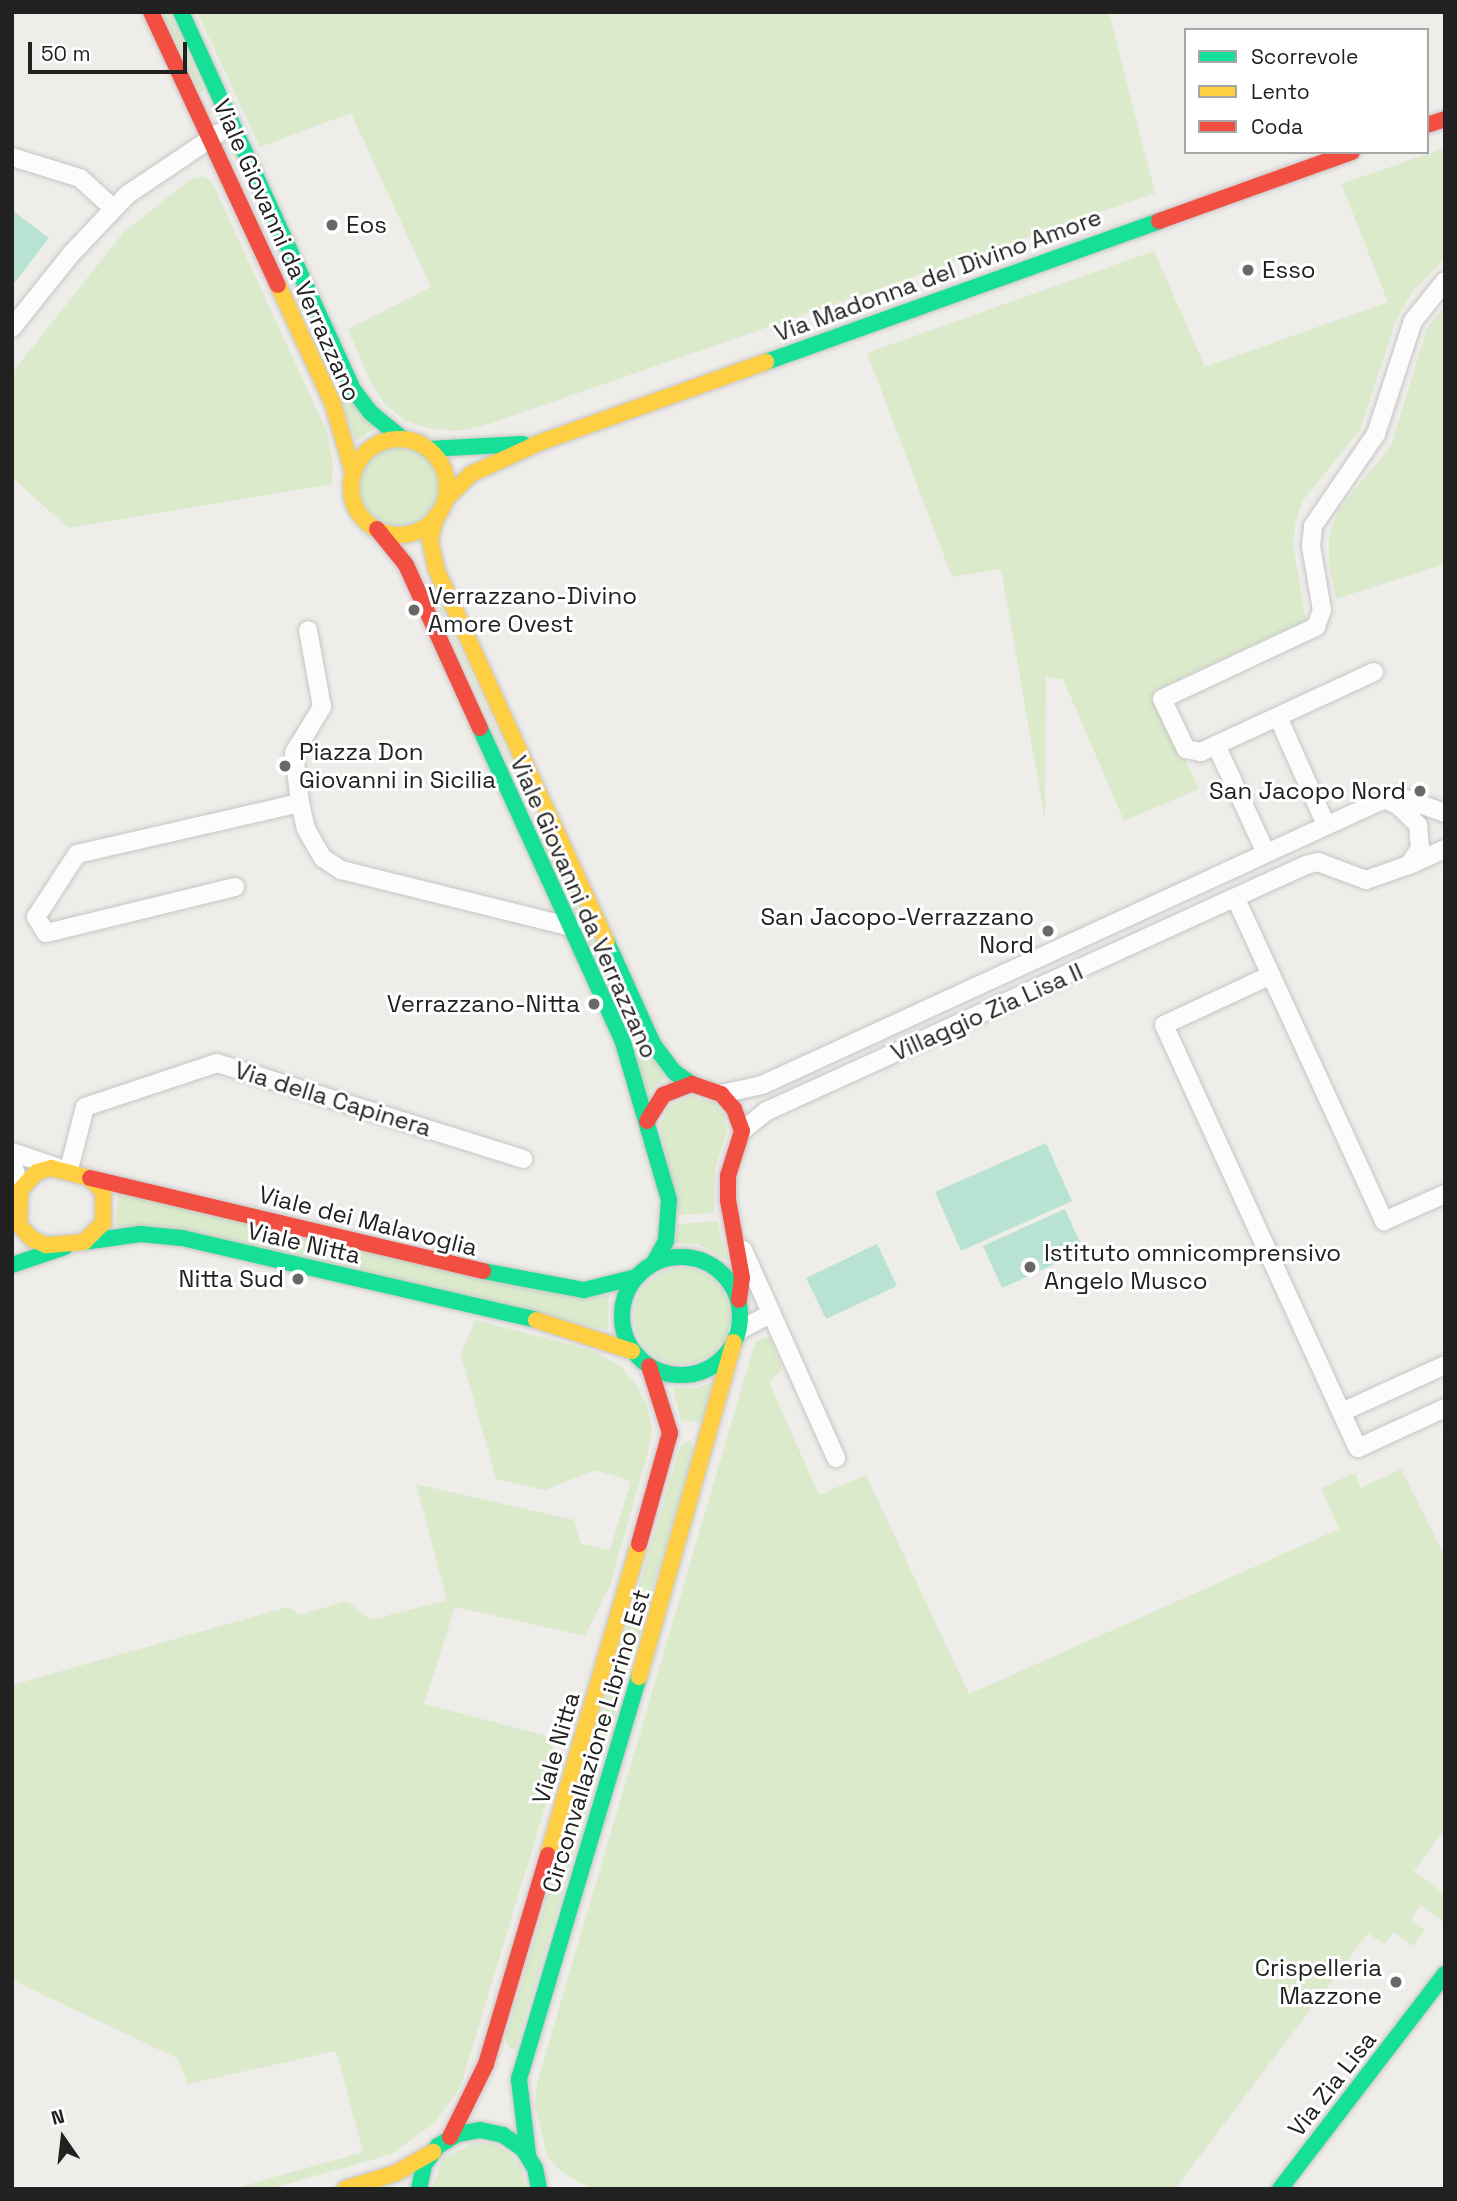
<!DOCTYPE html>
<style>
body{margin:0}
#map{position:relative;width:1457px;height:2201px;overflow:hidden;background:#efedea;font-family:"Space Grotesk",sans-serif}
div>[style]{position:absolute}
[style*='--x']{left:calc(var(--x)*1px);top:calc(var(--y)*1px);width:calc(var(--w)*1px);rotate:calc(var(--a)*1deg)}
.grass>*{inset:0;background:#daeacb}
.round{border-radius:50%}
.pitch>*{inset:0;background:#b8e3d3}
.roads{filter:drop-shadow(0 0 2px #c6c5c4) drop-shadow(0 0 2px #c6c5c4)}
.street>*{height:18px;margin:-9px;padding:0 9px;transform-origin:9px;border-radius:9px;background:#fdfcfc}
.fast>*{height:16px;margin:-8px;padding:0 8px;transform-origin:8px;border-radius:8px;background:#16e098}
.fast>.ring{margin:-8px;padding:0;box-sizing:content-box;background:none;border:16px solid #16e098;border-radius:50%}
.slow>*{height:16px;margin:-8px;padding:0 8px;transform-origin:8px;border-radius:8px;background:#ffcf43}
.slow>.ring{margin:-8px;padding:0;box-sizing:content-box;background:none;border:16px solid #ffcf43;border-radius:50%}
.jam>*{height:16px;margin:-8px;padding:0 8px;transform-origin:8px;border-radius:8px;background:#f24e42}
.dots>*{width:19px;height:19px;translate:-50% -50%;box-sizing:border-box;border:4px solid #fff;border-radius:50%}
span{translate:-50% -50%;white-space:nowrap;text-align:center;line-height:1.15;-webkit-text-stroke:6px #fff;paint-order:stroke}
.poi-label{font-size:24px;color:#212121}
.left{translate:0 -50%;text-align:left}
.right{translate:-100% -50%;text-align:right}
.street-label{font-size:24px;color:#212121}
.frame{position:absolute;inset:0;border:14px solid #212121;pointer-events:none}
.legend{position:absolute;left:1184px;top:28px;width:245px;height:126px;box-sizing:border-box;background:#fff;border:2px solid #a6a6a6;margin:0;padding:9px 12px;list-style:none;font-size:21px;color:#212121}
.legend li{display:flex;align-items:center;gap:14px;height:35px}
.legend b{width:35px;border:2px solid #a6a6a6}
.north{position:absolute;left:28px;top:2103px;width:70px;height:70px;-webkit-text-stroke:5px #fff;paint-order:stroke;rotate:346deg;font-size:19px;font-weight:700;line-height:28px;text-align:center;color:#212121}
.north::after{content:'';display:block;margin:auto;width:24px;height:32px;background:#212121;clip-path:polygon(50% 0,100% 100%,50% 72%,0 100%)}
.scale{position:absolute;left:28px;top:42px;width:159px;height:32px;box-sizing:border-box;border:4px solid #212121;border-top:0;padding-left:9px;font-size:21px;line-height:24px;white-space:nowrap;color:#212121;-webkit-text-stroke:5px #fff;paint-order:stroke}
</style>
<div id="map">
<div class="grass">
<i style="clip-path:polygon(162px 12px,170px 12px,204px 91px,200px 92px)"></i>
<i style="clip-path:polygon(197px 12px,1109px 12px,1155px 193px,483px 426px,456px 431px,429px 428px,405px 421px,384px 403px,370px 381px,348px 329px,431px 287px,351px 113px,260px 147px)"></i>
<i style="clip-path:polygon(1445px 148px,1445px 259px,1413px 291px,1396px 320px,1360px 430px,1303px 500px,1296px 520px,1293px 544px,1306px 620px,1153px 691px,1199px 789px,1124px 821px,1063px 679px,1046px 677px,1045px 820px,1001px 569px,952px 577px,867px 353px,1154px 251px,1205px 367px,1388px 302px,1341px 184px)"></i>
<i style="clip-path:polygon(204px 176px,212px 182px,327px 432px,333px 463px,332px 484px,68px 528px,12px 477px,12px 373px,123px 233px,191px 179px)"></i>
<i style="clip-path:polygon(1445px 305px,1445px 564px,1336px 599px,1329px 563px,1329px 537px,1338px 510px,1391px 446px,1427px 328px)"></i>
<i style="clip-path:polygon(320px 338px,375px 428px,356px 441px)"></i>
<i class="round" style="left:360px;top:447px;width:78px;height:78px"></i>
<i style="clip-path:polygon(430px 583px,514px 769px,513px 770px,428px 584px)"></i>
<i style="clip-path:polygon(539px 818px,665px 1078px,648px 1093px,533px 821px)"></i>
<i style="clip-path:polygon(690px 1096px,714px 1103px,724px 1115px,727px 1131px,715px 1169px,714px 1213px,678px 1215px,660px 1126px,667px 1109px)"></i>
<i style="clip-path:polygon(118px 1194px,609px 1296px,608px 1330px,116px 1226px)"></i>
<i style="clip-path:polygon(717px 1221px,727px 1260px,698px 1244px,675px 1243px,678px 1224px)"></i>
<i class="round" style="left:634px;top:1268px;width:96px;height:96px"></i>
<i style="clip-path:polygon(475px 1320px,591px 1350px,619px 1365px,636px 1384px,647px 1406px,652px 1428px,649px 1448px,610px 1585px,585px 1636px,455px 1607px,424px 1704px,544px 1735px,560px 1758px,460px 2088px,436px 2121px,392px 2154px,269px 2189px,232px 2189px,363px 2152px,336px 2051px,188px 2084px,177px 2058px,12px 1980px,12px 1685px,288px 1607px,300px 1615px,347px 1601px,371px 1620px,447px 1600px,416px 1484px,574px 1520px,581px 1544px,610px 1550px,631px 1481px,595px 1470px,545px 1490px,496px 1479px,461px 1355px)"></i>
<i style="clip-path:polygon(762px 1338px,770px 1338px,783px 1369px,769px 1382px,819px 1495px,866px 1475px,969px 1694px,1339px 1529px,1321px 1488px,1355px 1473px,1361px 1488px,1401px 1469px,1445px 1557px,1445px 1829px,1414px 1871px,1445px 1895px,1445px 1923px,1421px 1905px,1411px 1919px,1425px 1930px,1413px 1946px,1394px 1932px,1384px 1944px,1368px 1933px,1175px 2189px,592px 2189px,563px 2173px,548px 2158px,535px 2108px,537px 2083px,755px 1343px)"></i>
<i style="clip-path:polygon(713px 1381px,702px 1423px,681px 1420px,673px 1388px,697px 1388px)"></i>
<i style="clip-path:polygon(690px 1440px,694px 1450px,516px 2048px,510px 2049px,505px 2039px,680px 1447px)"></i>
<i style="clip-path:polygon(475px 2142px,494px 2144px,510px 2154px,522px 2169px,525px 2189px,432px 2189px,442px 2159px)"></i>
</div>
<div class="pitch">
<i style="clip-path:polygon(12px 210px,49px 238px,12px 286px)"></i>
<i style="clip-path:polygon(1046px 1143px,1072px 1201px,961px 1251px,935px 1192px)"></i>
<i style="clip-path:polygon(1065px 1209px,1084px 1251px,1002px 1288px,983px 1246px)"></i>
<i style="clip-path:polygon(877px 1244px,897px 1286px,826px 1319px,806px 1278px)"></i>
</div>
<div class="roads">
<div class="street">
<i style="--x:12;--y:157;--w:71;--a:17.2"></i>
<i style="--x:80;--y:178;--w:46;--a:42.4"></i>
<i style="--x:12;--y:328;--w:95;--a:-51.4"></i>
<i style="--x:71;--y:254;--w:81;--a:-46.5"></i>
<i style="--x:127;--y:195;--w:111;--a:-34"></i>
<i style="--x:1278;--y:717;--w:118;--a:66"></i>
<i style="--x:1216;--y:745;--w:17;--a:155"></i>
<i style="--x:1201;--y:752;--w:15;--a:-169"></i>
<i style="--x:1186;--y:749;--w:55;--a:-115.6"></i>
<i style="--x:1162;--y:699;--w:170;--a:-25.1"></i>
<i style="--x:1316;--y:627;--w:18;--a:-71"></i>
<i style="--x:1322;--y:610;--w:65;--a:-99.8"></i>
<i style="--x:1311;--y:546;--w:20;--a:-84"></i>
<i style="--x:1313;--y:526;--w:112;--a:-55.6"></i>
<i style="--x:1376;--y:434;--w:119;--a:-71.9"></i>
<i style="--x:1413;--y:321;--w:51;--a:-51.3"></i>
<i style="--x:300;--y:803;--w:50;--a:-96.8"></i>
<i style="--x:294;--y:753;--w:54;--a:-58.7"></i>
<i style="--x:322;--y:707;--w:78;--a:-100.3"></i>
<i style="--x:1266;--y:853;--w:119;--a:-114.8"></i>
<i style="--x:1216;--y:745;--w:174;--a:-24.8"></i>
<i style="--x:1409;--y:865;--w:39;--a:-24"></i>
<i style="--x:235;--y:887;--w:195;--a:166.3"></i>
<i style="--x:46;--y:933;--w:19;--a:-122"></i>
<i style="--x:36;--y:917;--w:75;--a:-56.9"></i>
<i style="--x:77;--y:854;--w:229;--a:-12.9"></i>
<i style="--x:300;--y:803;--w:27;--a:77"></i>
<i style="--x:306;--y:829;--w:34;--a:60"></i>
<i style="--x:323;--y:858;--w:22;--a:34"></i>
<i style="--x:341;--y:870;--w:237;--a:13.9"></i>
<i style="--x:1236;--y:899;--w:84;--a:65.3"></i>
<i style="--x:1271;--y:975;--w:118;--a:155"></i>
<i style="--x:1164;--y:1025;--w:465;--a:65.4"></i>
<i style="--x:1358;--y:1448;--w:96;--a:-24.7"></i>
<i style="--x:1271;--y:975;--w:271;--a:65.3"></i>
<i style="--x:1384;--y:1221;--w:67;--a:-23.9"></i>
<i style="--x:721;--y:1094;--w:42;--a:-12.4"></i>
<i style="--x:762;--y:1085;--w:676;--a:-24.67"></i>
<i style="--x:1376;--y:803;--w:22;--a:-18"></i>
<i style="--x:1397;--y:796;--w:51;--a:19.5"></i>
<i style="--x:742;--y:1131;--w:32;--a:-39"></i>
<i style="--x:767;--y:1111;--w:592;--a:-24.53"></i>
<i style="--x:1306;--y:865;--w:12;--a:-14"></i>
<i style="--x:1318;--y:862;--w:51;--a:20.6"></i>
<i style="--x:1366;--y:880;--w:46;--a:-19.2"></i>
<i style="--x:1409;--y:865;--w:20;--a:-57"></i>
<i style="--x:1420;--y:848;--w:23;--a:-95"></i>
<i style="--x:1418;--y:825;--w:27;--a:-135"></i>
<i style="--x:1399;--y:806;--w:16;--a:-153"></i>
<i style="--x:12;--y:1152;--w:46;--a:18.8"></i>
<i style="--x:12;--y:1160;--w:31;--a:75"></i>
<i style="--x:69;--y:1169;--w:64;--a:-75.5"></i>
<i style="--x:85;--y:1107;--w:139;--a:-18.4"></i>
<i style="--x:217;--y:1063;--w:321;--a:17.4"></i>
<i style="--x:743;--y:1250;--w:228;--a:65.9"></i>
<i style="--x:738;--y:1331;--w:38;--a:-28"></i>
<i style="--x:1342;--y:1412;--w:113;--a:-24.5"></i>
</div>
<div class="fast">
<i style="--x:181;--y:12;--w:413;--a:65.5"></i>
<i style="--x:352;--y:388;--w:31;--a:53"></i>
<i style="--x:371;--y:413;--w:41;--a:39.1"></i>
<i style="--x:766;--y:362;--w:418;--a:-19.7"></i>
<i style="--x:428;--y:449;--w:95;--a:-3"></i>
<i style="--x:480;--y:728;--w:342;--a:65.5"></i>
<i style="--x:622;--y:1039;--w:168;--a:73.7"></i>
<i style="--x:669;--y:1200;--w:41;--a:94.2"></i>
<i style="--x:666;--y:1241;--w:25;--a:119"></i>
<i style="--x:607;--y:942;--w:112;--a:65.7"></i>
<i style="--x:653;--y:1044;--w:35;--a:53"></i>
<i style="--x:674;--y:1072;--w:22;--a:34"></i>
<i style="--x:84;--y:1242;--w:57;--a:-8.1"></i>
<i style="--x:140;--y:1234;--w:42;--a:5.4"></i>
<i style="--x:182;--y:1238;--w:363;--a:13"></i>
<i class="ring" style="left:622px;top:1257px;width:102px;height:102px"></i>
<i style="--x:12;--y:1265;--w:56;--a:-18.8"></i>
<i style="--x:483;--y:1271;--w:103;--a:10.7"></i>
<i style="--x:584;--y:1290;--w:54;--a:-14"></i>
<i style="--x:528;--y:2155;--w:77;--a:-96.8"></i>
<i style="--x:519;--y:2079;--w:420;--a:-73.4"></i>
<i style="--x:419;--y:2189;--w:25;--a:-78"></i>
<i style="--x:424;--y:2165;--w:24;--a:-54"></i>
<i style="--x:438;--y:2146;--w:22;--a:-32"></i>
<i style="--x:457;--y:2134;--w:23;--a:-10"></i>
<i style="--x:480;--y:2130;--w:24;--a:12"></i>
<i style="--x:503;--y:2135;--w:24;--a:35"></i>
<i style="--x:523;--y:2149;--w:22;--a:58"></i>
<i style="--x:535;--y:2168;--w:21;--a:79"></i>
<i style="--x:1280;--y:2189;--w:271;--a:-52.5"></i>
</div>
<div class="slow">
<i style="--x:278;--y:285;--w:131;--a:65.2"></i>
<i style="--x:333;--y:404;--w:72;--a:73.8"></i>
<i class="ring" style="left:351px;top:439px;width:80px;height:80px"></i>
<i style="--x:445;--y:500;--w:37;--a:-45"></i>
<i style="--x:471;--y:474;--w:77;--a:-24.6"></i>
<i style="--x:541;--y:442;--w:239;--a:-19.6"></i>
<i style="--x:436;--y:516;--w:25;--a:104"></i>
<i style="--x:430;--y:540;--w:30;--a:78"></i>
<i style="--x:436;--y:569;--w:410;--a:65.4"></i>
<i style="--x:51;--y:1168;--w:40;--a:14.4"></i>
<i style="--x:90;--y:1178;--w:19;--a:47"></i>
<i style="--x:103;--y:1192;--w:31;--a:90"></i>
<i style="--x:103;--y:1223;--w:27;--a:135"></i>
<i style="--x:84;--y:1242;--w:38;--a:175"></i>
<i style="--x:46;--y:1245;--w:15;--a:-157"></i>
<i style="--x:32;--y:1239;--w:19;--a:-133"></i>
<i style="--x:19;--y:1225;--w:35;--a:-88"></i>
<i style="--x:20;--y:1190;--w:25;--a:-47"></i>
<i style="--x:37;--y:1172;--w:15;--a:-16"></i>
<i style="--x:536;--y:1320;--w:101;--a:17.9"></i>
<i style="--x:639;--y:1677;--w:348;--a:-74.2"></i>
<i style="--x:548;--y:1855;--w:324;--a:-73.7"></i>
<i style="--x:345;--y:2189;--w:53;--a:-17.4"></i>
<i style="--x:396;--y:2173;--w:43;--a:-29.6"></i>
</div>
<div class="jam">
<i style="--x:151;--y:12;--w:301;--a:65.1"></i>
<i style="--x:1427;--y:125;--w:19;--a:-18"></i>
<i style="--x:1159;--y:221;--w:205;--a:-19.7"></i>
<i style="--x:377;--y:529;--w:46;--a:51.1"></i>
<i style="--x:406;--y:565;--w:179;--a:65.6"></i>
<i style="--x:647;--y:1121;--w:31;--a:-58"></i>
<i style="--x:663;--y:1095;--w:31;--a:-21"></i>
<i style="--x:692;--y:1084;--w:31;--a:19"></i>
<i style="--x:721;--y:1094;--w:20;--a:49"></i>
<i style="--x:734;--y:1109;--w:23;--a:70"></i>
<i style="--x:742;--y:1131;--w:47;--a:107.3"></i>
<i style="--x:728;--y:1176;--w:24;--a:90"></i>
<i style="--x:728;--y:1200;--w:79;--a:79.8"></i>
<i style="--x:742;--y:1278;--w:22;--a:98"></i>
<i style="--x:90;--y:1178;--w:404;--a:13.3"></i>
<i style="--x:639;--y:1544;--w:115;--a:-74.4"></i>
<i style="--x:670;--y:1433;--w:70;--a:-107.4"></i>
<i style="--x:450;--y:2137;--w:81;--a:-63.7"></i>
<i style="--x:486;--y:2064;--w:218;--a:-73.5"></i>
</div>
</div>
<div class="dots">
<i style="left:332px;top:225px;background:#696867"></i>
<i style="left:1248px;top:270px;background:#696867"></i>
<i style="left:414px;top:610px;background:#696867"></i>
<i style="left:285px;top:766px;background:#696867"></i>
<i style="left:1420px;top:791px;background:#696867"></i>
<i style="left:1048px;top:931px;background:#696867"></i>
<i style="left:594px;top:1004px;background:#696867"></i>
<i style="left:1030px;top:1267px;background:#696867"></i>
<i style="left:298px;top:1279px;background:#696867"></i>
<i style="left:1396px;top:1982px;background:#696867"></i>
</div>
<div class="poi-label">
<span class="left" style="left:346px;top:225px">Eos</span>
<span class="left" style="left:1262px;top:270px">Esso</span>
<span class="left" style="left:428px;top:610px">Verrazzano-Divino<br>Amore Ovest</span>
<span class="left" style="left:299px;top:766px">Piazza Don<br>Giovanni in Sicilia</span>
<span class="right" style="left:1406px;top:791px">San Jacopo Nord</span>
<span class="right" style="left:1034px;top:931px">San Jacopo-Verrazzano<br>Nord</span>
<span class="right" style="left:580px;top:1004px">Verrazzano-Nitta</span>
<span class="left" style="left:1044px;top:1267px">Istituto omnicomprensivo<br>Angelo Musco</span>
<span class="right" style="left:284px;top:1279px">Nitta Sud</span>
<span class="right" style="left:1382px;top:1982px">Crispelleria<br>Mazzone</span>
</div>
<div class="street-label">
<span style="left:287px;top:250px;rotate:66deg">Viale Giovanni da Verrazzano</span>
<span style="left:938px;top:275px;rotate:-20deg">Via Madonna del Divino Amore</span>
<span style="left:584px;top:907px;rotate:66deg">Viale Giovanni da Verrazzano</span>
<span style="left:987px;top:1012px;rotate:-24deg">Villaggio Zia Lisa II</span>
<span style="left:333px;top:1099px;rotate:17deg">Via della Capinera</span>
<span style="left:368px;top:1221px;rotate:14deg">Viale dei Malavoglia</span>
<span style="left:304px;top:1243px;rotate:13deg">Viale Nitta</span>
<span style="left:596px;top:1741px;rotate:-73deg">Circonvallazione Librino Est</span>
<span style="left:556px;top:1748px;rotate:-74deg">Viale Nitta</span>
<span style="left:1332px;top:2084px;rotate:-52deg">Via Zia Lisa</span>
</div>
<div class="frame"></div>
<ul class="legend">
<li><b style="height:9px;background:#16e098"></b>Scorrevole</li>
<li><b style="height:9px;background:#ffcf43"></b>Lento</li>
<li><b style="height:9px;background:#f24e42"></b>Coda</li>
</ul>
<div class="north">N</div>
<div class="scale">50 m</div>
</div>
